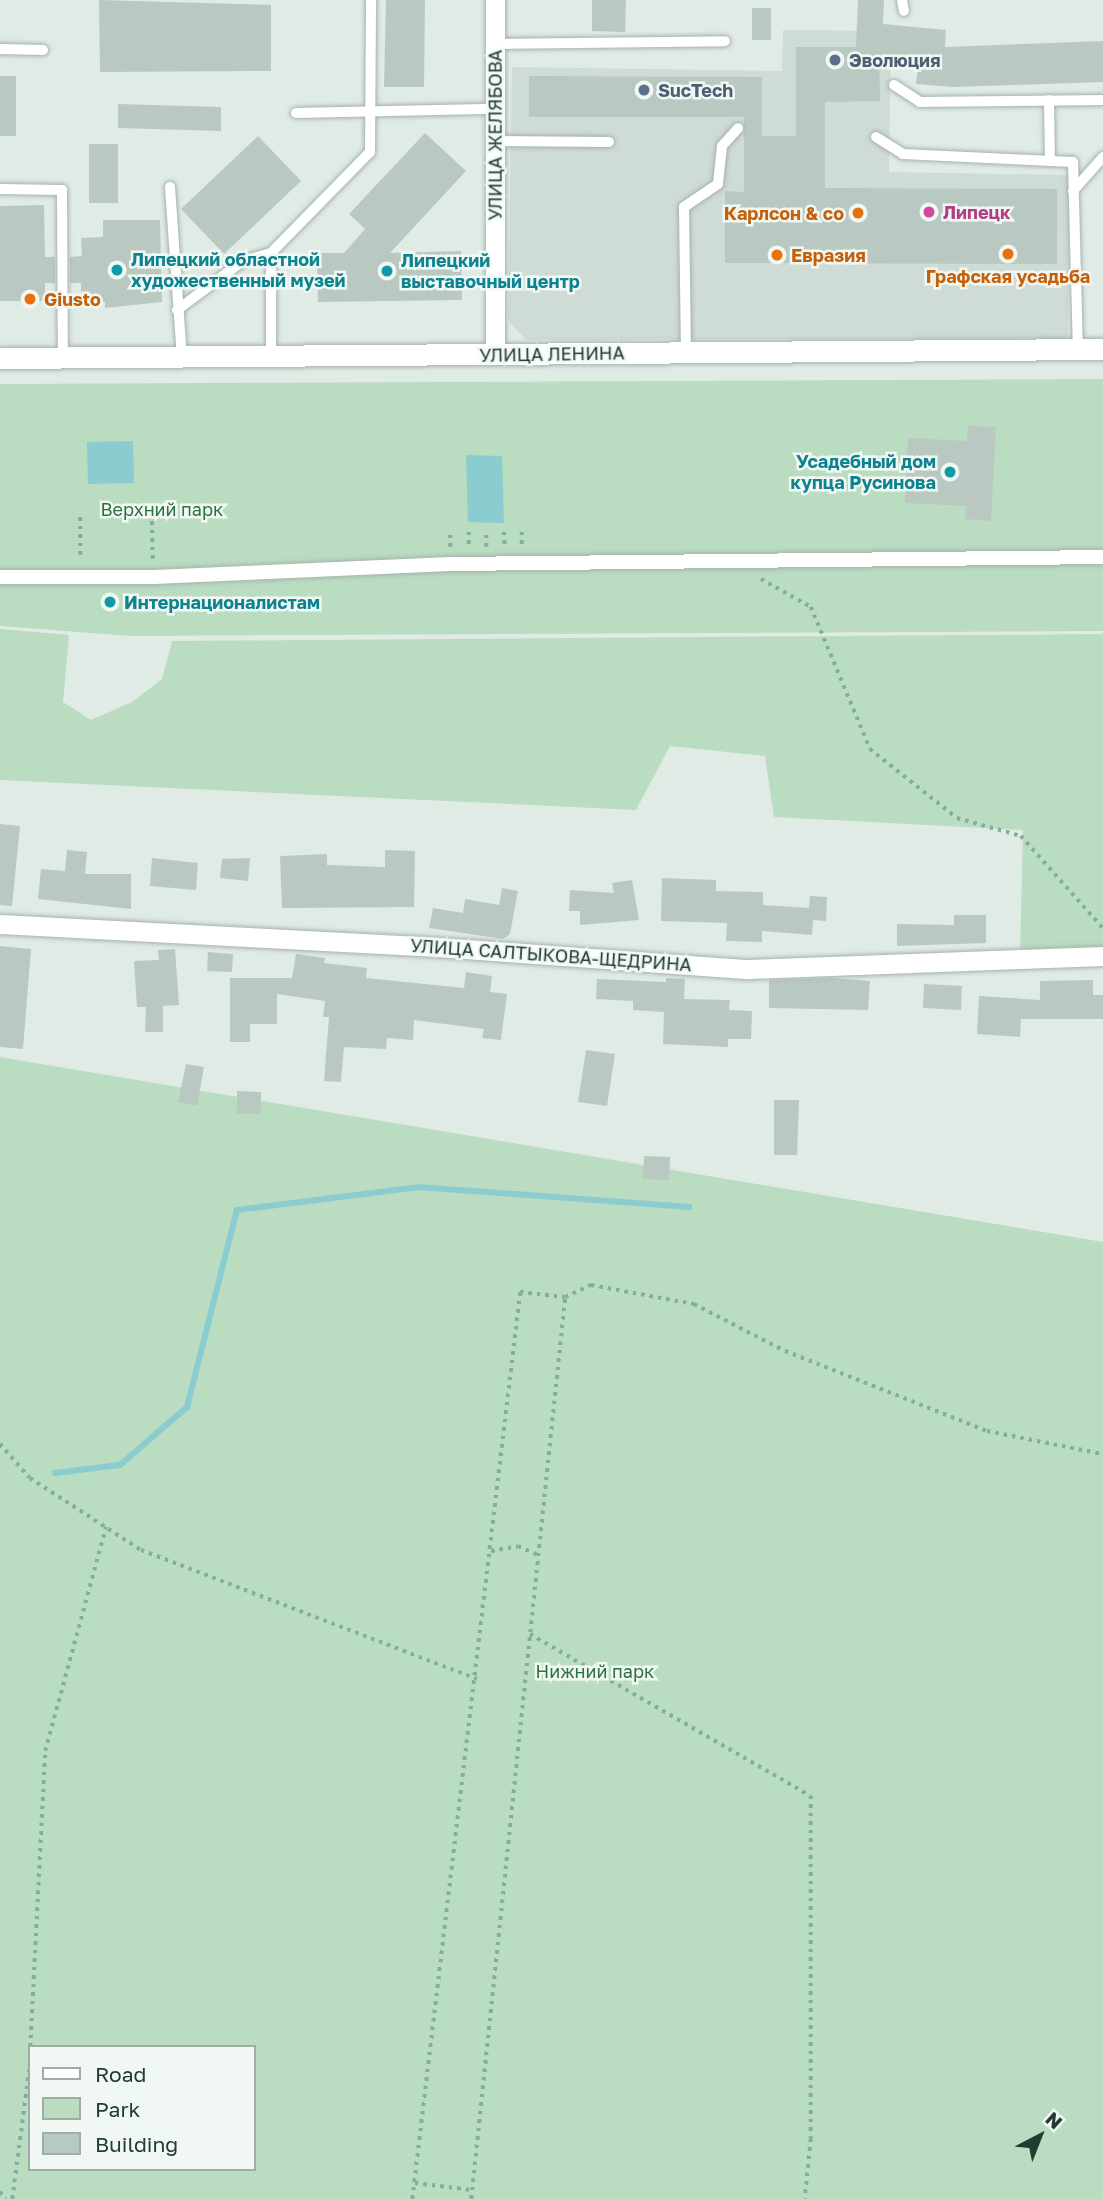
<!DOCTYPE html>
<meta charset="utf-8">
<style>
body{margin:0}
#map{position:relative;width:1103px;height:2199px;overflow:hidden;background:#e1ebe6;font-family:"Golos Text",sans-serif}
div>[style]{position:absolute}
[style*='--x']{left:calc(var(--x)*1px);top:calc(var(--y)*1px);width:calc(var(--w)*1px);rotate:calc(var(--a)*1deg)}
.built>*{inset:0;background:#cfdbd5}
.green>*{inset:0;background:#badcc0}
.water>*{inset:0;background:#8accd0}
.stream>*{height:6px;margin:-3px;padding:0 3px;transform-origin:3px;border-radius:3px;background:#8accd0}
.building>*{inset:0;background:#b9c9c1}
.path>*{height:3.5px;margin-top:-1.75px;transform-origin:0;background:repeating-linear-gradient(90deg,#82ae9c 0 3.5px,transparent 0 8.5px)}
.roads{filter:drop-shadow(0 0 2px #a4b3ac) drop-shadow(0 0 2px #a4b3ac)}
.service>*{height:10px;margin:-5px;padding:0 5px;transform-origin:5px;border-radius:5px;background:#fff}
.pedestrian>*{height:14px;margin:-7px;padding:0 7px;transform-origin:7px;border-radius:7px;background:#fff}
.minor>*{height:19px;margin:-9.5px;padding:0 9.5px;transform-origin:9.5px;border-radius:9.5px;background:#fff}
.tertiary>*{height:21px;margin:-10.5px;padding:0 10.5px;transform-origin:10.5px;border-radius:10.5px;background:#fff}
.dots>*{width:19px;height:19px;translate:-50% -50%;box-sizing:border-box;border:4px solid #f1f8f4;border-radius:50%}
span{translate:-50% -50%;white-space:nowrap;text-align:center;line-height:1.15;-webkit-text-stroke:5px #f1f8f4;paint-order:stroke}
.service-label{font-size:18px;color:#4e5e75;font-weight:700}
.left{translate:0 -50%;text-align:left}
.street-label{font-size:18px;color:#223c32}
.hotel-label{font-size:18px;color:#b23c85;font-weight:700}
.food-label{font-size:18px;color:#c56008;font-weight:700}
.right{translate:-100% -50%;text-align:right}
.culture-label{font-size:18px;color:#0d838f;font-weight:700}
.park-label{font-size:18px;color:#2d7240}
.legend{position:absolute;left:28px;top:2045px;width:228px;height:126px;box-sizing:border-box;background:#f1f8f4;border:2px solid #9eada6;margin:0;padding:9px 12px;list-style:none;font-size:21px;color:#223c32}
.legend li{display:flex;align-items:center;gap:14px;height:35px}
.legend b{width:35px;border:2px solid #9eada6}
.north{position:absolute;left:1005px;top:2101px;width:70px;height:70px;-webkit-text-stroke:5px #f1f8f4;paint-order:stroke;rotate:42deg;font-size:19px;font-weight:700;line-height:28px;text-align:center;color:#223c32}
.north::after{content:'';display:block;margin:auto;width:24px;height:32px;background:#223c32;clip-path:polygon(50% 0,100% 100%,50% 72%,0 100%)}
</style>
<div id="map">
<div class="built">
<i style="clip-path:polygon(783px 30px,891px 31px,889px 172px,1069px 175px,1068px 338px,526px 340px,508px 320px,512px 67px,782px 71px)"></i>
</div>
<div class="green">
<i style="clip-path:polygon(1103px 379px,1103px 631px,130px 636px,0 626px,0 384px)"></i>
<i style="clip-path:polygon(0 629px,69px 635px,63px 702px,91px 720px,132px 702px,162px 679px,172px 641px,1103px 634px,1103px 951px,1020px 954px,1023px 830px,774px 817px,765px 756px,670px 746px,636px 810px,0 780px)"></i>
<i style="clip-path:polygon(evenodd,0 1057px,1103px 1242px,1103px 2199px,0 2199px,0 1057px,30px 2047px,254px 2047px,254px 2169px,30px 2169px,30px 2047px)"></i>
</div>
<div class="water">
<i style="clip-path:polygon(133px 441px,134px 483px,88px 484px,87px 442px)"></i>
<i style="clip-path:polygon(466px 455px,502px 456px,504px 523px,468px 522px)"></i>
</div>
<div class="stream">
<i style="--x:55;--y:1473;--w:65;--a:-7"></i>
<i style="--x:120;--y:1465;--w:89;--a:-40.9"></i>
<i style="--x:187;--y:1407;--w:203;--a:-75.8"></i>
<i style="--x:237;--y:1210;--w:182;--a:-7.2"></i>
<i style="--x:418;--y:1187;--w:272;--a:4.2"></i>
</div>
<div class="building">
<i style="clip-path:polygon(99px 0,271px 5px,271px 71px,100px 72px)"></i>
<i style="clip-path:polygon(386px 0,425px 0,424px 87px,384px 87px)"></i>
<i style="clip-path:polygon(592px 0,626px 0,625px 32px,592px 31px)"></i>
<i style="clip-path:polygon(858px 0,884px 0,883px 24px,946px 30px,945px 47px,1103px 41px,1103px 82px,953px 87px,916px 84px,919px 60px,879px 56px,880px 101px,825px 102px,825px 188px,1057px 189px,1057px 264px,725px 263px,725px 191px,744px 192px,744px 117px,529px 117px,529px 76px,762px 77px,762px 136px,796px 136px,796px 47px,856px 47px)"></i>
<i style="clip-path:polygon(752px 8px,771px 8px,771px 40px,752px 40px)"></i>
<i style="clip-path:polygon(0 76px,16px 76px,16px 136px,0 136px)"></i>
<i style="clip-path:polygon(118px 104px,221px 107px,221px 131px,118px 128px)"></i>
<i style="clip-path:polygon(425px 133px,466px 171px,390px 253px,461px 251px,462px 300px,318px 302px,317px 253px,344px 253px,365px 229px,349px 214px)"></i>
<i style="clip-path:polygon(258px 136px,301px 181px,224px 254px,181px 209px)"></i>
<i style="clip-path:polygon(89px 144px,118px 144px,118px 203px,89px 203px)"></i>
<i style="clip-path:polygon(44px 205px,45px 257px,55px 257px,55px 283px,45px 283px,45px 301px,0 301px,0 206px)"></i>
<i style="clip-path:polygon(103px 220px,160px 220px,162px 302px,105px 308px,105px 302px,81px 302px,81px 283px,70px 283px,70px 257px,82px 256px,81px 238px,103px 237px)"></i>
<i style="clip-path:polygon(968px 426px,996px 427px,991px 521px,965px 519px,966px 506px,905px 503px,908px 438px,967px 441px)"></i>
<i style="clip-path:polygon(0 824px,20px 826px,12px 906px,0 905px)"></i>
<i style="clip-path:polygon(67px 850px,87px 852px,85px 874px,131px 874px,131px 909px,38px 899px,41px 869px,65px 871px)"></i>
<i style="clip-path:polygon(385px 850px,415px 851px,414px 907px,282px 908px,280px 856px,327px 854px,327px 865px,385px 867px)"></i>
<i style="clip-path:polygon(152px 858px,198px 863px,196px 890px,150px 886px)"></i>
<i style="clip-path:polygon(250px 858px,248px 881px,220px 878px,222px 859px)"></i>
<i style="clip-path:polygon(662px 878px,716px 880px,716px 891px,763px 892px,763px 905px,809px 908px,810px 896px,827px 897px,826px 921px,813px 920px,812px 935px,762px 931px,762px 942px,726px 941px,727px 923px,661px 921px)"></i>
<i style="clip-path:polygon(632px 880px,639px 920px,580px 925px,580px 911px,569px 911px,570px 890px,614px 893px,612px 883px)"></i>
<i style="clip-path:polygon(502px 888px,518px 891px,510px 934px,503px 939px,429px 928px,433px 908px,463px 913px,465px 899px,499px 905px)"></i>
<i style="clip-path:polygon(954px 915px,986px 915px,986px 943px,897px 946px,897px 924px,954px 925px)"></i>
<i style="clip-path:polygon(0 946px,31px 949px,23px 1049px,0 1047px)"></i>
<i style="clip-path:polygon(175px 949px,179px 1005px,163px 1006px,163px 1032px,145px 1032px,146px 1007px,137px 1007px,134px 961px,159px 960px,158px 950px)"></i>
<i style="clip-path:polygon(208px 952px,233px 954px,232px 972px,207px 971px)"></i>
<i style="clip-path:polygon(296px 954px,325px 958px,324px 963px,367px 968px,366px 978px,464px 988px,466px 972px,492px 976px,490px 992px,507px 994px,501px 1040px,482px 1038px,484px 1029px,414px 1020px,413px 1040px,387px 1038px,386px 1049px,344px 1047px,341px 1082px,324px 1081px,329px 1017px,323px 1017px,325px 1001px,277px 994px,277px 1024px,250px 1024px,250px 1042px,230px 1042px,230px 978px,292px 978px)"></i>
<i style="clip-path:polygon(666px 978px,685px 979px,684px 999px,730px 1000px,729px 1010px,752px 1011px,751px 1039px,728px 1039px,728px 1047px,663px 1044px,664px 1012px,633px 1010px,633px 1001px,596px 999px,597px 979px,666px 982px)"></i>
<i style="clip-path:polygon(833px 978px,870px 981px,868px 1010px,769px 1008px,769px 980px)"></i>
<i style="clip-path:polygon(1093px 980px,1093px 995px,1103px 995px,1103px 1019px,1021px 1019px,1020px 1037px,977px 1034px,979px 996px,1040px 1000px,1040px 981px)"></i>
<i style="clip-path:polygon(924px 984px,962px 986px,961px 1010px,923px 1008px)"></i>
<i style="clip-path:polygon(586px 1050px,615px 1054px,607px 1106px,578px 1102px)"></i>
<i style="clip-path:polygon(186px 1064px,204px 1067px,197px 1106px,178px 1102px)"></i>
<i style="clip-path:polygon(237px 1091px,261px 1092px,261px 1114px,237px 1114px)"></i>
<i style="clip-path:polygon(774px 1100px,799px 1100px,797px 1155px,774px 1155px)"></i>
<i style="clip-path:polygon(644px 1156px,670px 1157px,669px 1180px,643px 1179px)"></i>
</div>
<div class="path">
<i style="--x:152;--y:513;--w:46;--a:88.8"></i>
<i style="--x:469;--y:532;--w:15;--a:90"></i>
<i style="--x:504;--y:532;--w:15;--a:86"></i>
<i style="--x:522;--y:532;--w:15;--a:90"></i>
<i style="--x:450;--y:547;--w:15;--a:-90"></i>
<i style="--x:486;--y:547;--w:15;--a:-90"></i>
<i style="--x:80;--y:555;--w:42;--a:-90"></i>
<i style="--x:761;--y:579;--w:57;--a:29.2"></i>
<i style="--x:811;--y:607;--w:154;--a:67.4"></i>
<i style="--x:870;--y:749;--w:111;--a:38.4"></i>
<i style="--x:957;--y:818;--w:66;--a:15.7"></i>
<i style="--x:1021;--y:836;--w:123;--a:48.3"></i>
<i style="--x:0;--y:1444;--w:45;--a:48.6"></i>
<i style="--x:30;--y:1478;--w:132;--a:33"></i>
<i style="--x:141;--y:1550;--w:360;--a:21"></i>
<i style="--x:491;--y:1551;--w:27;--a:-10"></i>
<i style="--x:518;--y:1546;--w:22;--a:24"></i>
<i style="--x:530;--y:1634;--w:324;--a:30"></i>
<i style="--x:811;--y:1796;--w:343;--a:90"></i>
<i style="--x:811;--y:2139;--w:60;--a:95.7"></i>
<i style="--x:30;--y:2047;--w:296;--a:-87.1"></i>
<i style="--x:45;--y:1751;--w:232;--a:-74.8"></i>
<i style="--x:415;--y:2183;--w:57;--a:7"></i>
<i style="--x:0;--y:2192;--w:9;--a:49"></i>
<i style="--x:12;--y:2199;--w:138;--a:-82.5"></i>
<i style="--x:412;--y:2199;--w:913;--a:-83.21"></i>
<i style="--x:520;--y:1292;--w:45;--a:6.3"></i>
<i style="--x:565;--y:1297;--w:29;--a:-25"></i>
<i style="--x:591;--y:1285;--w:105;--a:10.5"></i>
<i style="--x:694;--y:1304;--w:102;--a:27.3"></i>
<i style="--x:785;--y:1351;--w:217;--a:21.6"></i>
<i style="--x:987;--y:1431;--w:118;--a:11.2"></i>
<i style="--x:471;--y:2199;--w:907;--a:-84.05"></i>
</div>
<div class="roads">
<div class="service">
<i style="--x:902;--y:0;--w:11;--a:80"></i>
<i style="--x:495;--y:44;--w:230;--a:-0.7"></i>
<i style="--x:0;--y:49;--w:43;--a:1.3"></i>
<i style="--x:894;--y:85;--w:31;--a:33"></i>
<i style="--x:920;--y:102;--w:183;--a:-0.6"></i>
<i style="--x:1049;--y:100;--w:61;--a:89.1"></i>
<i style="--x:296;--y:113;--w:199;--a:-1.2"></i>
<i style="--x:876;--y:137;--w:32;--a:32"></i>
<i style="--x:903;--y:154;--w:170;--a:2.7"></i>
<i style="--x:1073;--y:162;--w:187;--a:88.5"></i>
<i style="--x:495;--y:141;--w:114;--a:0.5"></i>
<i style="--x:170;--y:187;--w:170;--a:86"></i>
<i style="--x:0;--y:189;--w:62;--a:0.9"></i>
<i style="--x:62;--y:190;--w:167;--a:89.7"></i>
<i style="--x:1073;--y:191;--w:45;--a:-48.6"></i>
<i style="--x:177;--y:310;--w:82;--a:-36.6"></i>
<i style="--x:243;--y:261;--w:29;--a:-16"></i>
<i style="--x:686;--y:351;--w:144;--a:-90.8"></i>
<i style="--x:684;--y:207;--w:41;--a:-34.1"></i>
<i style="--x:718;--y:184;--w:38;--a:-84"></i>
<i style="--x:722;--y:146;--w:24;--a:-48"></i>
<i style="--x:271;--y:356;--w:103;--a:-90"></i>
<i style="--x:271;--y:253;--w:141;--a:-45.6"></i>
<i style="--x:370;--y:152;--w:152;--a:-89.6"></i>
</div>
<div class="pedestrian">
<i style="--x:0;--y:577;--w:154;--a:0"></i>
<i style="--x:154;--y:577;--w:296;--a:-2.5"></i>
<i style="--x:450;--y:564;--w:653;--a:-0.61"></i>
</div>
<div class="minor">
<i style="--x:495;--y:0;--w:355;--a:90"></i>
<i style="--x:0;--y:924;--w:439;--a:3"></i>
<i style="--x:438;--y:947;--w:311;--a:4.1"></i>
<i style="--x:748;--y:969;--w:355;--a:-2.1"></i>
</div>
<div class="tertiary">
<i style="--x:0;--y:358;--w:1103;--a:-0.47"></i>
</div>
</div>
<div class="dots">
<i style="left:835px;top:60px;background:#5c6f8a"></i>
<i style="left:644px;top:90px;background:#5c6f8a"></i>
<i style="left:929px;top:212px;background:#d1479c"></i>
<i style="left:858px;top:213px;background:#e8710a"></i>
<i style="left:1008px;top:254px;background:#e8710a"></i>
<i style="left:777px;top:255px;background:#e8710a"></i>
<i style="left:117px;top:270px;background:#0f9aa8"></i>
<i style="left:387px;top:271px;background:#0f9aa8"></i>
<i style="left:30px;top:299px;background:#e8710a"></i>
<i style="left:950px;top:472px;background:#0f9aa8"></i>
<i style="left:110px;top:602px;background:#0f9aa8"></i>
</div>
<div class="service-label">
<span class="left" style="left:849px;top:60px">Эволюция</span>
<span class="left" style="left:658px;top:90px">SucTech</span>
</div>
<div class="street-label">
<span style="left:495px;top:135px;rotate:-90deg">УЛИЦА ЖЕЛЯБОВА</span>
<span style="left:552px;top:354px;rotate:-1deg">УЛИЦА ЛЕНИНА</span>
<span style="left:551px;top:955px;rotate:4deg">УЛИЦА САЛТЫКОВА-ЩЕДРИНА</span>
</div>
<div class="hotel-label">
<span class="left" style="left:943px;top:212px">Липецк</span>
</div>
<div class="food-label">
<span class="right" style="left:844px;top:213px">Карлсон &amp; co</span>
<span class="left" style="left:791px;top:255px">Евразия</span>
<span style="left:1008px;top:276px">Графская усадьба</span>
<span class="left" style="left:44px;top:299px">Giusto</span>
</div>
<div class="culture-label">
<span class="left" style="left:131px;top:270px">Липецкий областной<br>художественный музей</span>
<span class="left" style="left:401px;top:271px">Липецкий<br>выставочный центр</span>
<span class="right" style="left:936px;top:472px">Усадебный дом<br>купца Русинова</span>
<span class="left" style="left:124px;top:602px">Интернационалистам</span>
</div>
<div class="park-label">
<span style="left:162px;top:509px">Верхний парк</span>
<span style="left:595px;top:1671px">Нижний парк</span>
</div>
<ul class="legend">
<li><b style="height:9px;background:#fff"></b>Road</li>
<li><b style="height:19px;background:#badcc0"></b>Park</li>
<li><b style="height:19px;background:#b9c9c1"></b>Building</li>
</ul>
<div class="north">N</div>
</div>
